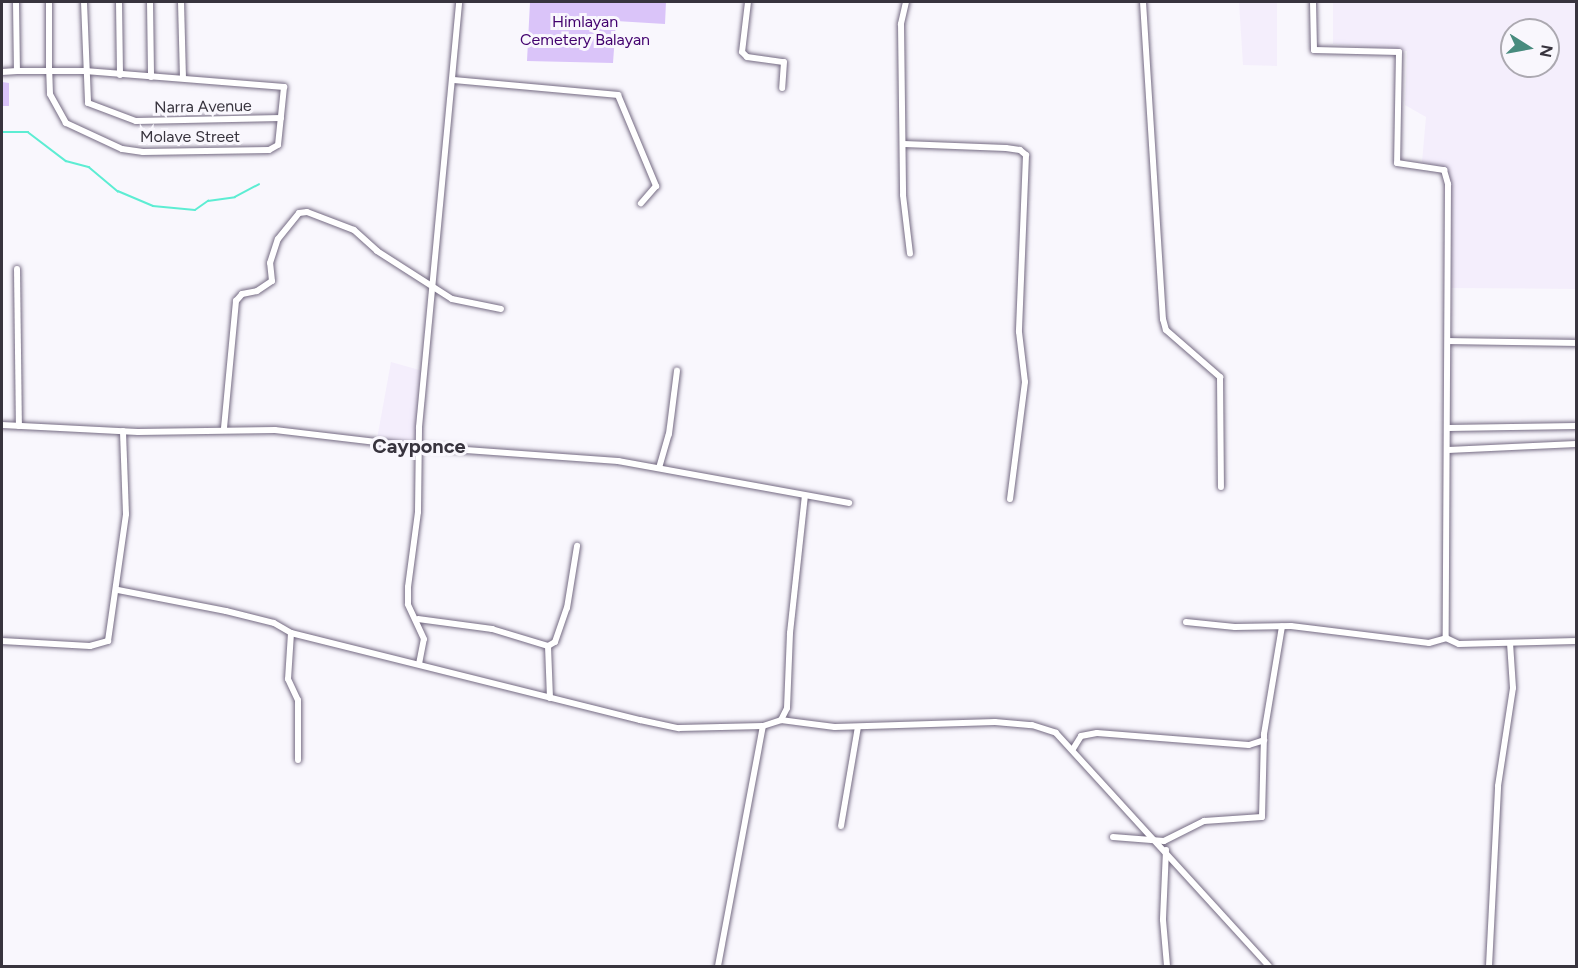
<!DOCTYPE html>
<style>
body{margin:0}
#map{position:relative;width:1578px;height:968px;overflow:hidden;background:#f9f7fd;font-family:Figtree,sans-serif}
div>[style]{position:absolute}
[style*='--x']{left:calc(var(--x)*1px);top:calc(var(--y)*1px);width:calc(var(--w)*1px);rotate:calc(var(--a)*1deg)}
.built>*{inset:0;background:#f4eefc}
.green>*{inset:0;background:#dac4f9}
.stream>*{height:1.5px;margin:-0.75px;padding:0 0.75px;transform-origin:0.75px;border-radius:0.75px;background:#5dedd3}
.roads{filter:drop-shadow(0 0 2px #746a82) drop-shadow(0 0 2px #746a82)}
.street>*{height:6px;margin:-3px;padding:0 3px;transform-origin:3px;border-radius:3px;background:#fff}
span{translate:-50% -50%;white-space:nowrap;text-align:center;line-height:1.15;-webkit-text-stroke:6px #f9f7fd;paint-order:stroke}
.park-label{font-size:16px;color:#42016e}
.street-label{font-size:16px;color:#38343e}
.quarter-label{font-size:20px;color:#38343e;font-weight:700}
.frame{position:absolute;inset:0;border:3px solid #38343e;pointer-events:none}
.north{position:absolute;left:1500px;top:18px;width:60px;height:60px;box-sizing:border-box;background:#f9f7fd;border:2px solid #aca9b1;border-radius:50%;rotate:101deg;font-size:16px;font-weight:700;line-height:24px;text-align:center;color:#38343e}
.north::after{content:'';display:block;margin:auto;width:21px;height:27px;background:#488b7e;clip-path:polygon(50% 0,100% 100%,50% 72%,0 100%)}
</style>
<div id="map">
<div class="built">
<i style="clip-path:polygon(1239px 2px,1277px 2px,1277px 66px,1243px 65px)"></i>
<i style="clip-path:polygon(evenodd,1333px 2px,1576px 2px,1576px 289px,1451px 288px,1451px 184px,1443px 167px,1422px 162px,1426px 117px,1405px 105px,1407px 51px,1333px 44px,1333px 2px,1512px 30px,1548px 30px,1548px 66px,1512px 66px,1512px 30px)"></i>
<i style="clip-path:polygon(391px 362px,423px 371px,415px 443px,377px 439px)"></i>
</div>
<div class="green">
<i style="clip-path:polygon(530px 2px,666px 2px,665px 24px,616px 21px,613px 63px,527px 61px)"></i>
<i style="clip-path:polygon(2px 82px,9px 83px,9px 106px,2px 106px)"></i>
</div>
<div class="stream">
<i style="--x:2;--y:132;--w:26;--a:0"></i>
<i style="--x:28;--y:132;--w:48;--a:37.3"></i>
<i style="--x:66;--y:161;--w:24;--a:15"></i>
<i style="--x:89;--y:167;--w:38;--a:40"></i>
<i style="--x:118;--y:191;--w:38;--a:23"></i>
<i style="--x:153;--y:206;--w:42;--a:5.4"></i>
<i style="--x:195;--y:210;--w:16;--a:-35"></i>
<i style="--x:208;--y:201;--w:27;--a:-8"></i>
<i style="--x:235;--y:197;--w:27;--a:-28"></i>
</div>
<div class="roads">
<div class="street">
<i style="--x:16;--y:2;--w:69;--a:89.2"></i>
<i style="--x:84;--y:2;--w:101;--a:87.7"></i>
<i style="--x:88;--y:103;--w:51;--a:20.6"></i>
<i style="--x:136;--y:121;--w:145;--a:-1.2"></i>
<i style="--x:119;--y:2;--w:73;--a:89.2"></i>
<i style="--x:150;--y:2;--w:75;--a:89.2"></i>
<i style="--x:181;--y:2;--w:75;--a:88.5"></i>
<i style="--x:748;--y:2;--w:50;--a:96.8"></i>
<i style="--x:742;--y:52;--w:7;--a:45"></i>
<i style="--x:747;--y:57;--w:37;--a:8"></i>
<i style="--x:784;--y:62;--w:26;--a:94"></i>
<i style="--x:906;--y:2;--w:23;--a:103"></i>
<i style="--x:901;--y:24;--w:171;--a:89.3"></i>
<i style="--x:903;--y:195;--w:59;--a:83.2"></i>
<i style="--x:1143;--y:2;--w:318;--a:86.4"></i>
<i style="--x:1163;--y:319;--w:11;--a:75"></i>
<i style="--x:1166;--y:330;--w:72;--a:41"></i>
<i style="--x:1220;--y:377;--w:110;--a:89.5"></i>
<i style="--x:1313;--y:2;--w:48;--a:88.8"></i>
<i style="--x:1314;--y:50;--w:85;--a:1.3"></i>
<i style="--x:1399;--y:52;--w:111;--a:91"></i>
<i style="--x:1397;--y:163;--w:48;--a:8.5"></i>
<i style="--x:1444;--y:170;--w:15;--a:74"></i>
<i style="--x:1448;--y:184;--w:454;--a:90.3"></i>
<i style="--x:1446;--y:638;--w:14;--a:25"></i>
<i style="--x:1459;--y:644;--w:117;--a:-1.5"></i>
<i style="--x:2;--y:72;--w:15;--a:-4"></i>
<i style="--x:17;--y:71;--w:68;--a:0"></i>
<i style="--x:85;--y:71;--w:200;--a:4.6"></i>
<i style="--x:284;--y:87;--w:58;--a:95.9"></i>
<i style="--x:278;--y:145;--w:10;--a:151"></i>
<i style="--x:269;--y:150;--w:126;--a:179.1"></i>
<i style="--x:143;--y:152;--w:21;--a:-172"></i>
<i style="--x:122;--y:149;--w:62;--a:-155.1"></i>
<i style="--x:66;--y:123;--w:33;--a:-119"></i>
<i style="--x:50;--y:94;--w:23;--a:-92"></i>
<i style="--x:49;--y:71;--w:69;--a:-90"></i>
<i style="--x:454;--y:80;--w:165;--a:5.2"></i>
<i style="--x:618;--y:95;--w:99;--a:67.3"></i>
<i style="--x:656;--y:186;--w:23;--a:131"></i>
<i style="--x:904;--y:144;--w:102;--a:2.2"></i>
<i style="--x:1006;--y:148;--w:14;--a:8"></i>
<i style="--x:1020;--y:150;--w:8;--a:40"></i>
<i style="--x:1026;--y:155;--w:177;--a:92.3"></i>
<i style="--x:1019;--y:332;--w:50;--a:83.2"></i>
<i style="--x:1025;--y:382;--w:118;--a:97.3"></i>
<i style="--x:17;--y:269;--w:157;--a:89.3"></i>
<i style="--x:1448;--y:341;--w:128;--a:0.9"></i>
<i style="--x:2;--y:425;--w:136;--a:2.9"></i>
<i style="--x:138;--y:432;--w:137;--a:-0.8"></i>
<i style="--x:275;--y:430;--w:136;--a:6.8"></i>
<i style="--x:410;--y:446;--w:209;--a:4.1"></i>
<i style="--x:618;--y:461;--w:235;--a:10.3"></i>
<i style="--x:224;--y:428;--w:128;--a:-84.6"></i>
<i style="--x:236;--y:301;--w:9;--a:-49"></i>
<i style="--x:242;--y:294;--w:15;--a:-11"></i>
<i style="--x:257;--y:291;--w:18;--a:-34"></i>
<i style="--x:272;--y:281;--w:18;--a:-96"></i>
<i style="--x:270;--y:263;--w:25;--a:-72"></i>
<i style="--x:278;--y:239;--w:33;--a:-51"></i>
<i style="--x:299;--y:213;--w:8;--a:-7"></i>
<i style="--x:307;--y:212;--w:50;--a:21"></i>
<i style="--x:354;--y:230;--w:31;--a:42"></i>
<i style="--x:377;--y:251;--w:89;--a:32.6"></i>
<i style="--x:452;--y:299;--w:50;--a:11.5"></i>
<i style="--x:1448;--y:428;--w:128;--a:-0.9"></i>
<i style="--x:1448;--y:450;--w:128;--a:-2.7"></i>
<i style="--x:659;--y:468;--w:35;--a:-74"></i>
<i style="--x:669;--y:434;--w:64;--a:-82.8"></i>
<i style="--x:118;--y:590;--w:110;--a:11"></i>
<i style="--x:226;--y:611;--w:49;--a:14"></i>
<i style="--x:274;--y:623;--w:20;--a:30"></i>
<i style="--x:291;--y:633;--w:360;--a:14"></i>
<i style="--x:640;--y:720;--w:40;--a:12"></i>
<i style="--x:679;--y:728;--w:84;--a:-1.4"></i>
<i style="--x:763;--y:726;--w:19;--a:-18"></i>
<i style="--x:781;--y:720;--w:13;--a:-63"></i>
<i style="--x:787;--y:708;--w:75;--a:-87.7"></i>
<i style="--x:790;--y:633;--w:138;--a:-83.8"></i>
<i style="--x:418;--y:619;--w:75;--a:7.7"></i>
<i style="--x:492;--y:629;--w:59;--a:16.9"></i>
<i style="--x:548;--y:646;--w:8;--a:-30"></i>
<i style="--x:555;--y:642;--w:36;--a:-71"></i>
<i style="--x:567;--y:608;--w:63;--a:-80.8"></i>
<i style="--x:1186;--y:622;--w:49;--a:5.8"></i>
<i style="--x:1235;--y:627;--w:56;--a:-1"></i>
<i style="--x:1291;--y:626;--w:139;--a:7"></i>
<i style="--x:1429;--y:643;--w:18;--a:-16"></i>
<i style="--x:291;--y:633;--w:46;--a:93.7"></i>
<i style="--x:288;--y:679;--w:23;--a:65"></i>
<i style="--x:298;--y:700;--w:60;--a:90"></i>
<i style="--x:2;--y:641;--w:88;--a:3.3"></i>
<i style="--x:90;--y:646;--w:19;--a:-16"></i>
<i style="--x:108;--y:641;--w:128;--a:-81.9"></i>
<i style="--x:126;--y:514;--w:83;--a:-92.1"></i>
<i style="--x:548;--y:646;--w:52;--a:87.8"></i>
<i style="--x:419;--y:664;--w:25;--a:-79"></i>
<i style="--x:424;--y:639;--w:38;--a:-115"></i>
<i style="--x:408;--y:604;--w:17;--a:-90"></i>
<i style="--x:408;--y:587;--w:76;--a:-82.4"></i>
<i style="--x:418;--y:512;--w:85;--a:-89.3"></i>
<i style="--x:419;--y:427;--w:427;--a:-84.6"></i>
<i style="--x:781;--y:720;--w:54;--a:7.4"></i>
<i style="--x:835;--y:727;--w:160;--a:-1.8"></i>
<i style="--x:995;--y:722;--w:37;--a:5"></i>
<i style="--x:1032;--y:725;--w:25;--a:18"></i>
<i style="--x:1056;--y:733;--w:316;--a:47.6"></i>
<i style="--x:1073;--y:749;--w:15;--a:-58"></i>
<i style="--x:1081;--y:736;--w:16;--a:-11"></i>
<i style="--x:1097;--y:733;--w:152;--a:4.5"></i>
<i style="--x:1249;--y:745;--w:16;--a:-18"></i>
<i style="--x:841;--y:826;--w:100;--a:-80.3"></i>
<i style="--x:1113;--y:837;--w:51;--a:4.5"></i>
<i style="--x:1164;--y:841;--w:45;--a:-26.6"></i>
<i style="--x:1204;--y:821;--w:58;--a:-3.9"></i>
<i style="--x:1262;--y:817;--w:83;--a:-88.6"></i>
<i style="--x:1264;--y:734;--w:109;--a:-80.5"></i>
<i style="--x:1166;--y:850;--w:70;--a:92.5"></i>
<i style="--x:1163;--y:920;--w:46;--a:85"></i>
<i style="--x:718;--y:966;--w:244;--a:-79.4"></i>
<i style="--x:1489;--y:966;--w:180;--a:-87.1"></i>
<i style="--x:1498;--y:786;--w:99;--a:-81.3"></i>
<i style="--x:1513;--y:688;--w:45;--a:-93.8"></i>
</div>
</div>
<div class="park-label">
<span style="left:585px;top:31px">Himlayan<br>Cemetery Balayan</span>
</div>
<div class="street-label">
<span style="left:203px;top:107px;rotate:-1deg">Narra Avenue</span>
<span style="left:190px;top:137px">Molave Street</span>
</div>
<div class="quarter-label">
<span style="left:419px;top:446px">Cayponce</span>
</div>
<div class="frame"></div>
<div class="north">N</div>
</div>
